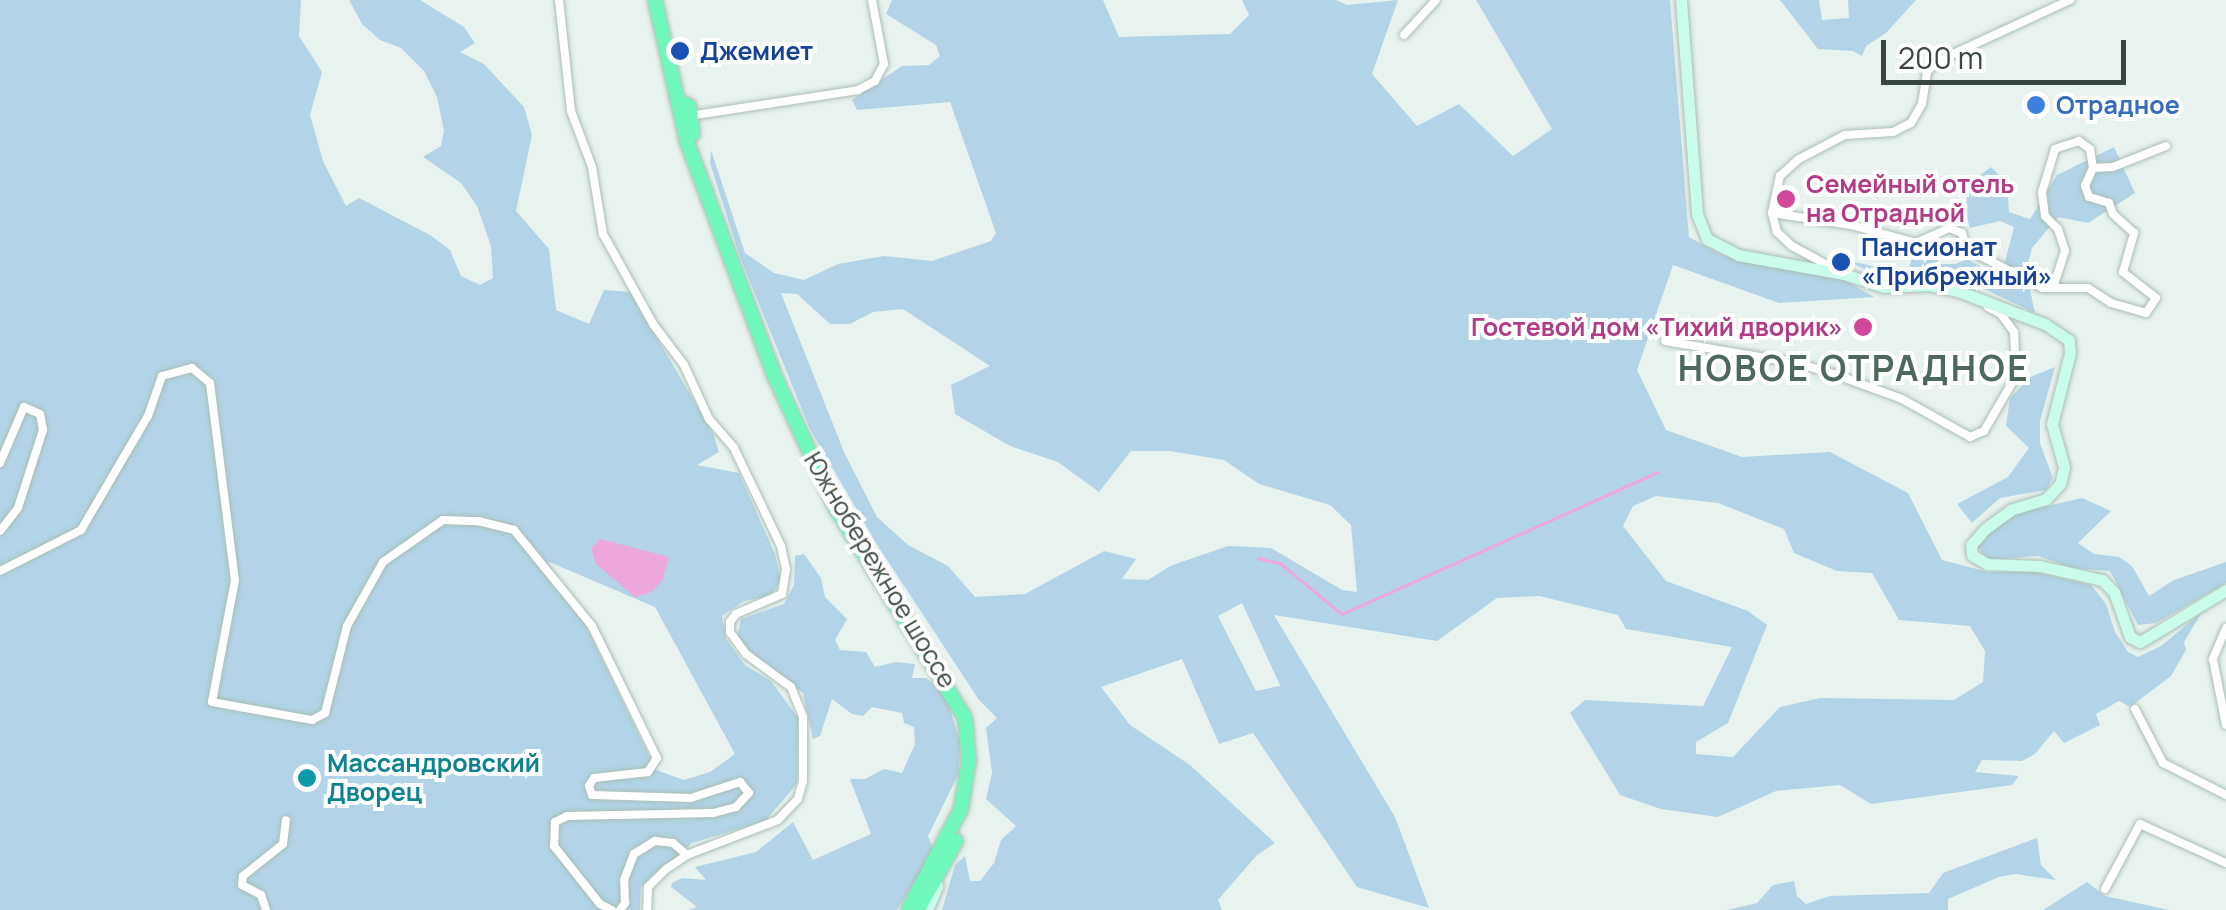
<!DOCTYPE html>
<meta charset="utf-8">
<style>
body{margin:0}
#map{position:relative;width:2226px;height:910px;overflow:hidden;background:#e8f3ef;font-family:Manrope,sans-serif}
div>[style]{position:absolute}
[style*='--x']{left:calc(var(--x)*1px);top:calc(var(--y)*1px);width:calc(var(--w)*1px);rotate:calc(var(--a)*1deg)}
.green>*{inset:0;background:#b2d4e6}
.water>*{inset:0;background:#eda7d8}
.stream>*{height:2.5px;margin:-1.25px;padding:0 1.25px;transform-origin:1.25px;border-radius:1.25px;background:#eda7d8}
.roads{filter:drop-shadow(0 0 2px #abbeb5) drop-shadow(0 0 2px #abbeb5)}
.street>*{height:8px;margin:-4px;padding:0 4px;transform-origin:4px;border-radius:4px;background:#fff}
.secondary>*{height:11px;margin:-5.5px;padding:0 5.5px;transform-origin:5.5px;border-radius:5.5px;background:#c9fcea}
.highway>*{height:14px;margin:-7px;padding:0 7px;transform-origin:7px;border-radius:7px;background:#6ff7bc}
.dots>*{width:28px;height:28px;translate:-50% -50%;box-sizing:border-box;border:5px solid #fff;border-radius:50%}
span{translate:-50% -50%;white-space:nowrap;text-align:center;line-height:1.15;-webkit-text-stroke:8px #fff;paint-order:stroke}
.transit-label{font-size:25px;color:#164399;font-weight:700}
.left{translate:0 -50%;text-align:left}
.shop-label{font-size:25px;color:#366cbe;font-weight:700}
.hotel-label{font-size:25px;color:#b23c85;font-weight:700}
.right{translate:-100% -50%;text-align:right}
.street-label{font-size:25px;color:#37463f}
.culture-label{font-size:25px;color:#0d838f;font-weight:700}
.district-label{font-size:35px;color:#4e685b;font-weight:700;letter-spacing:2.5px}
.scale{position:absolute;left:1881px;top:40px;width:245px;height:45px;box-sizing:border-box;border:5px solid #37463f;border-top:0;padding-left:12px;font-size:30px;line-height:35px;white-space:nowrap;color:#37463f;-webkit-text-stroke:8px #fff;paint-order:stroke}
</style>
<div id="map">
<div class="green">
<i style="clip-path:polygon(evenodd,0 0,301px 0,299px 36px,322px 72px,310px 115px,323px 161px,346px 206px,359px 198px,430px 235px,450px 250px,461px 276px,480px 285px,493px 278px,491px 246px,477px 206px,461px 183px,423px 157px,441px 146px,444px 131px,437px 97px,424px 71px,401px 48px,380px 40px,362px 24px,349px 0,420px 0,464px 27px,475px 43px,460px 52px,484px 64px,524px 107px,532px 135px,516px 211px,549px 249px,556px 310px,589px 324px,604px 290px,630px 292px,713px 433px,719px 452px,697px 465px,739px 473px,775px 554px,781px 580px,771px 596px,744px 601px,722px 616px,726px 639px,745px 665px,771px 681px,798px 718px,797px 784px,765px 821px,692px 843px,641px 887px,640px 910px,0 910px,0 0,547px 561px,655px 607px,735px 754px,710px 772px,684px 780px,656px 770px,578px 609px,547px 561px)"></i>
<i style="clip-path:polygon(evenodd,892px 0,1103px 0,1119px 37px,1230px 34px,1249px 15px,1242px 0,1336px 0,1347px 5px,1398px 0,1372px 74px,1417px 126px,1459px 104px,1513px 156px,1552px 129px,1476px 0,1670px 0,1689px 237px,1724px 256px,1836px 275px,1874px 297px,1779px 303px,1673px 265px,1637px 370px,1666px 430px,1742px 457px,1830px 452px,1908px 493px,1942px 560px,1988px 572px,2034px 572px,2091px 585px,2106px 604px,2115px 632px,2128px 652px,2138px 657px,2161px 646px,2202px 612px,2184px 642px,2186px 650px,2171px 676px,2130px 707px,2119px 701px,2096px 714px,2100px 725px,2064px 743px,2054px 731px,2035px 754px,2022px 761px,1982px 760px,1975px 772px,2019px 776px,2012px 785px,1871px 804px,1840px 785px,1776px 791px,1718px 817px,1661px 809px,1620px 795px,1570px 713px,1585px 700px,1703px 706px,1732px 647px,1626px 629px,1618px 615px,1539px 596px,1497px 598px,1437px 641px,1274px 615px,1395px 817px,1429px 908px,1357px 887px,1253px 733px,1219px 744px,1182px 659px,1101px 687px,1130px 725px,1190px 765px,1275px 843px,1257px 855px,1218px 900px,1222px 910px,942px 910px,955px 865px,965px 856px,970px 881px,980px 881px,994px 863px,1001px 840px,1016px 826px,986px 799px,992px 773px,986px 728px,997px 718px,979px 700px,876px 543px,810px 429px,740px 257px,710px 163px,711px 150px,745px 253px,774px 273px,804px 280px,838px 264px,884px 256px,932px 261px,991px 241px,996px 233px,950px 102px,857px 110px,852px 100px,902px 66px,929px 65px,940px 56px,936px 45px,886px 14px,892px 0,781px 293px,797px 294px,830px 324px,850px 324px,873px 312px,903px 309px,990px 366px,951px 385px,955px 414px,1010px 446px,1058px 462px,1099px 492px,1131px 451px,1170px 451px,1224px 460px,1259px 484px,1330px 505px,1351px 525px,1357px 592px,1342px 590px,1271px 548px,1228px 546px,1170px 566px,1148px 580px,1122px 579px,1136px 559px,1104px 551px,1025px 594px,975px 597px,948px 566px,908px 545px,877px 517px,844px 452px,781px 293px,892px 0,1656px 496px,1718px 503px,1784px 529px,1794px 553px,1837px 571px,1872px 573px,1899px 620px,1970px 626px,1985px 651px,1983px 682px,1954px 700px,1820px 698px,1780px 707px,1733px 757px,1696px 754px,1696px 742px,1728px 723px,1767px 625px,1748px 611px,1666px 581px,1623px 526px,1633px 506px,1656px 496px,892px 0,1242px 603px,1280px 685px,1280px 686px,1256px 691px,1218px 616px,1242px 603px)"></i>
<i style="clip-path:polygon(1780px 0,1819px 0,1822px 20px,1849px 18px,1848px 0,1916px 0,1886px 33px,1866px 46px,1862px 56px,1853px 51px,1818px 49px)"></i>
<i style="clip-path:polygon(2114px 147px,2135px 193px,2088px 223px,2058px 217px,2032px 248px,2026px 271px,2035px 313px,1982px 288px,1946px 280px,1906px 280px,1874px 274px,1846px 260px,1907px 274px,1915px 249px,1934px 242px,1939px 264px,1956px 264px,1967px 259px,2001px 277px,2014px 227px,2000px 221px,1970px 228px,1965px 211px,1969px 183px,1991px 167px,2007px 183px,2009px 212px,2030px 219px,2057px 175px)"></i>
<i style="clip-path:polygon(2055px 367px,2040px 421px,2040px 443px,2053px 478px,2046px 490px,2000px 498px,1972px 523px,1957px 504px,2008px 477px,2029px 448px,2006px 426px,2010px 398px,2030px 377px)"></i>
<i style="clip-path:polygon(2082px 498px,2111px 511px,2078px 543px,2094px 554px,2119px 557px,2132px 566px,2149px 596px,2174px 580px,2226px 562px,2226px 583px,2156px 623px,2138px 625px,2110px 571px,2073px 568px,2038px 556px,1988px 560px,1979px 548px,1978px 542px,1994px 526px,2013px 514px)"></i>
<i style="clip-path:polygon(804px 554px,821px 578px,825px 597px,847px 619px,835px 640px,840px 650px,866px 652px,875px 667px,896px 662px,915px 664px,912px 678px,926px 678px,945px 692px,960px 742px,959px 773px,928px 836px,934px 851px,897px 910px,688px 910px,697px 907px,671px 887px,672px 883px,682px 878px,706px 880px,695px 867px,756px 852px,793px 822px,813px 860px,871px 834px,850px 779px,865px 779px,884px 769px,902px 773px,915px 744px,914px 727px,904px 723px,902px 713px,872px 707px,863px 716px,852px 714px,832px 699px,820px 736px,813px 739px,803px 693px,745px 650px,737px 638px,741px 619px,784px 604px,794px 585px,795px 556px)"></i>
<i style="clip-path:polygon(2037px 838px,2041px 865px,2056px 880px,2016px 874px,1999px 877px,1948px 899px,1948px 910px,1727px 910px,1757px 903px,1773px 885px,1794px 881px,1797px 896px,1806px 904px,1830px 896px,1929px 893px,1943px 873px)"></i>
<i style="clip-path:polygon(2087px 882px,2105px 896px,2169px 910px,2043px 910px)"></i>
</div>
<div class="water">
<i style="clip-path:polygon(600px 539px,669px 557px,663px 579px,652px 592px,635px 597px,596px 564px,591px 548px)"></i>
</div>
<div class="stream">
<i style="--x:1258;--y:558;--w:23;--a:13"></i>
<i style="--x:1280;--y:563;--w:80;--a:39.4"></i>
<i style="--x:1342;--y:614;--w:346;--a:-24.2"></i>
</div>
<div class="roads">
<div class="street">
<i style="--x:559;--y:0;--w:112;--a:83.8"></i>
<i style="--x:571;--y:111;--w:60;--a:69.4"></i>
<i style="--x:592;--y:167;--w:68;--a:80.7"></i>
<i style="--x:603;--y:234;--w:103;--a:60.9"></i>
<i style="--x:653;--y:324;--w:51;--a:52.9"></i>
<i style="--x:684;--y:365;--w:60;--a:65.2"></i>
<i style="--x:709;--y:419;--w:38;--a:49"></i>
<i style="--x:734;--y:448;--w:109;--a:64.4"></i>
<i style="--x:781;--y:546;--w:24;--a:78"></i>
<i style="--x:786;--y:569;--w:25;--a:99"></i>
<i style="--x:782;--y:594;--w:50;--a:156.5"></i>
<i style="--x:736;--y:614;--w:10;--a:127"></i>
<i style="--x:730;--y:622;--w:10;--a:90"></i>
<i style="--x:730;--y:632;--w:27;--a:54"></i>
<i style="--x:746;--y:654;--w:56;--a:36.3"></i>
<i style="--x:791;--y:687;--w:32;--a:68"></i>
<i style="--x:803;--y:717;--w:64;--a:90"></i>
<i style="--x:803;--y:781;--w:19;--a:106"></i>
<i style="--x:798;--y:799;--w:29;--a:134"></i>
<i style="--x:778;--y:820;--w:97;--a:159"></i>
<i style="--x:687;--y:855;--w:25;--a:146"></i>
<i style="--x:666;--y:869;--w:25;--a:135"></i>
<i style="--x:648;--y:887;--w:23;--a:92"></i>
<i style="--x:1404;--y:35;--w:47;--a:-47.6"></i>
<i style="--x:689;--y:116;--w:171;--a:-8.7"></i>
<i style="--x:858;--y:90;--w:19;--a:-28"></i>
<i style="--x:875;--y:81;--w:19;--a:-62"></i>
<i style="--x:884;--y:64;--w:65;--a:-100.6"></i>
<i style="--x:2093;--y:168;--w:20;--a:-3"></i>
<i style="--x:2113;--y:167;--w:57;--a:-21.6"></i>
<i style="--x:1772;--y:213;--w:80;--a:8.6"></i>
<i style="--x:1851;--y:225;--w:67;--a:15.5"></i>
<i style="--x:1916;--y:243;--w:37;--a:-24"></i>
<i style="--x:1950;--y:228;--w:13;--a:23"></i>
<i style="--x:1962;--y:233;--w:17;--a:73"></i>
<i style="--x:1967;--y:249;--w:85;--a:27.2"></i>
<i style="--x:2043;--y:288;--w:45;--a:0"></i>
<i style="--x:2088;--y:288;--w:27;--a:33"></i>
<i style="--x:2111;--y:303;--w:36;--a:16"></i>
<i style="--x:2146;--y:313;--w:18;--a:-56"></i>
<i style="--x:2156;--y:298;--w:42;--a:-141.8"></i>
<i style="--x:2123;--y:272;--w:41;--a:-74.2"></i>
<i style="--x:2134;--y:233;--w:28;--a:-138"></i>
<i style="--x:2113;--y:214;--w:12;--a:-110"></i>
<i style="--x:2109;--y:203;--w:21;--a:-163"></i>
<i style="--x:2089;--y:197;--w:12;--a:-110"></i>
<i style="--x:2085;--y:186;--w:20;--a:-66"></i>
<i style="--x:2093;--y:168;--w:19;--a:-99"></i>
<i style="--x:2090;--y:149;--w:14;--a:-144"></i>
<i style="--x:2079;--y:141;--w:25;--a:162"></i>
<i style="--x:2055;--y:149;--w:45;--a:106.8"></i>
<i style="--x:2042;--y:192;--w:24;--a:83"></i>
<i style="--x:2045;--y:216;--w:18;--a:45"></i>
<i style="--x:2058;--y:229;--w:23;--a:72"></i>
<i style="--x:2065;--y:251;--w:36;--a:108"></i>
<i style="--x:1840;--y:272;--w:55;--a:-151.6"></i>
<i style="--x:1792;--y:246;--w:21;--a:-137"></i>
<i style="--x:1777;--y:232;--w:20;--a:-105"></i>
<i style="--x:1772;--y:213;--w:38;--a:-78"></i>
<i style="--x:1780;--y:176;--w:25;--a:-42"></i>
<i style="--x:1799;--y:159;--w:52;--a:-27.6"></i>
<i style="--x:1845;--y:135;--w:48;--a:-3.6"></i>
<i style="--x:1893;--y:132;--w:20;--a:-27"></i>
<i style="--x:1911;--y:123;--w:22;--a:-60"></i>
<i style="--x:1922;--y:104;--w:32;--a:-81"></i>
<i style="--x:1927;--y:72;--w:13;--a:-48"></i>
<i style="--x:1936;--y:62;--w:148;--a:-24.8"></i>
<i style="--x:1665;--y:341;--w:134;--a:9.5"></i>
<i style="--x:1797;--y:363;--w:39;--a:17"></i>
<i style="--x:1834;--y:374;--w:72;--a:20.2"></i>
<i style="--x:1902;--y:399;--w:78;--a:29.2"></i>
<i style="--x:1970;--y:437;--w:15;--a:-23"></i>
<i style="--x:1984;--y:431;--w:64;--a:-59.8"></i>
<i style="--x:2016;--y:376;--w:44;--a:-92.6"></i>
<i style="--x:2014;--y:332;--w:22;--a:-126"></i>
<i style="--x:2001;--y:314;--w:15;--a:-152"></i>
<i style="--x:0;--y:463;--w:61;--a:-66.8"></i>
<i style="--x:24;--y:407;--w:17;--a:24"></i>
<i style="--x:40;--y:414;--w:16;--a:79"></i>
<i style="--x:43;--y:430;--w:82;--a:107.8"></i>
<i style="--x:18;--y:508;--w:29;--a:128"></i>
<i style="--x:0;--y:571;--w:91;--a:-26.8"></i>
<i style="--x:81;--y:530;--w:132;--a:-59.6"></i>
<i style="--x:148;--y:416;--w:42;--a:-70.7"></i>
<i style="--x:162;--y:376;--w:31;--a:-15"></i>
<i style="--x:192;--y:368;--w:23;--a:40"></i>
<i style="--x:210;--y:383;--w:199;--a:82.8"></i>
<i style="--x:235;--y:580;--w:124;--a:100.7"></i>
<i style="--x:212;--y:702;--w:102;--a:10.2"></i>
<i style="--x:312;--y:720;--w:15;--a:-28"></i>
<i style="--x:325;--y:713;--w:90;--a:-75.8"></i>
<i style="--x:347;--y:626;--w:73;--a:-60.6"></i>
<i style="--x:383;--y:562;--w:73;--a:-35"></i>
<i style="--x:443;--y:520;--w:35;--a:2"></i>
<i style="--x:478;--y:521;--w:37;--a:14"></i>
<i style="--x:514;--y:530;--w:124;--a:50.9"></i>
<i style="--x:592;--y:626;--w:147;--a:63.8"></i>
<i style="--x:657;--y:758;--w:17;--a:123"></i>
<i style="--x:648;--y:772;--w:54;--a:173.7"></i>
<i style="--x:594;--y:778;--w:9;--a:122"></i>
<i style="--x:589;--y:786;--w:9;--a:72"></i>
<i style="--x:592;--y:795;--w:99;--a:1.7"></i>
<i style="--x:691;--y:798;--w:52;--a:-18.1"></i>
<i style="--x:740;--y:782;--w:14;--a:51"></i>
<i style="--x:749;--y:793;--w:19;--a:133"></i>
<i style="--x:736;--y:807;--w:24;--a:165"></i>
<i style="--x:713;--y:813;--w:146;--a:178.8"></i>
<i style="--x:567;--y:816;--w:13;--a:153"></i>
<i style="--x:555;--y:822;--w:24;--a:92"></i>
<i style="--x:554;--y:846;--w:74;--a:51.6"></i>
<i style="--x:600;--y:904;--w:13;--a:27"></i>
<i style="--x:2226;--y:628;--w:34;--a:113"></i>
<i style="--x:2213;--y:659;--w:67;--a:78.9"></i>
<i style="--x:2135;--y:709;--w:61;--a:62.6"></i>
<i style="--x:2163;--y:763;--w:71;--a:26.9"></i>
<i style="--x:2105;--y:889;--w:74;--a:-61.7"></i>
<i style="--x:2140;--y:824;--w:94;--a:24.4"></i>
<i style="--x:266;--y:910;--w:16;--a:-108"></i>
<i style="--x:261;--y:895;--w:21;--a:-152"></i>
<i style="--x:242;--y:885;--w:9;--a:-84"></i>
<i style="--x:243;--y:876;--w:51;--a:-38.7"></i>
<i style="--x:283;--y:844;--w:24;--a:-83"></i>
<i style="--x:620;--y:910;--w:9;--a:-54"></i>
<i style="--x:625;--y:903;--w:23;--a:-92"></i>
<i style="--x:624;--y:880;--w:28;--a:-69"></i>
<i style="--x:634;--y:854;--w:25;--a:-32"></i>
<i style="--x:655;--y:841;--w:18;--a:6"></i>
<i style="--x:673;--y:843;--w:18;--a:41"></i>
</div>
<div class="secondary">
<i style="--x:1681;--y:0;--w:215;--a:85.7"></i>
<i style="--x:1697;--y:214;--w:27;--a:68"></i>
<i style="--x:1707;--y:239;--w:35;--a:27"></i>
<i style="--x:1738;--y:255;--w:108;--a:10.2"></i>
<i style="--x:1844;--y:274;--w:42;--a:18"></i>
<i style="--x:1884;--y:287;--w:45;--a:-2.5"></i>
<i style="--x:1929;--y:285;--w:30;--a:12"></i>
<i style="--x:1958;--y:291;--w:93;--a:20.8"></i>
<i style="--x:2045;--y:324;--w:29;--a:34"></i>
<i style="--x:2069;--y:340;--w:13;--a:86"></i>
<i style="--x:2070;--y:353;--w:73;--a:104.2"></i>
<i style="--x:2052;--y:424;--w:45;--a:74.4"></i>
<i style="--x:2064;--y:467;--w:17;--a:103"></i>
<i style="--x:2060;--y:484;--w:21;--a:133"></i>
<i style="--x:2046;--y:499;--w:37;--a:163"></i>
<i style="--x:2011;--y:510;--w:32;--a:144"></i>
<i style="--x:1985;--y:529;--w:21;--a:131"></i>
<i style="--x:1971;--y:545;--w:10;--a:84"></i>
<i style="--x:1972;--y:555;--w:17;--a:31"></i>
<i style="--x:1987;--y:564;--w:53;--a:2.2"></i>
<i style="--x:2040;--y:566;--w:64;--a:12.7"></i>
<i style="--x:2102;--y:580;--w:17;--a:45"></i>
<i style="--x:2114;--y:592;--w:48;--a:70.4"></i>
<i style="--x:2130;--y:637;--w:11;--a:27"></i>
<i style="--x:2140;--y:642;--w:100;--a:-31.2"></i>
<i style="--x:927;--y:910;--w:26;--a:-67"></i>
</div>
<div class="highway">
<i style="--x:655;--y:0;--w:146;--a:77.3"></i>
<i style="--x:687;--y:142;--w:249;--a:69.5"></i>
<i style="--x:774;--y:375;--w:143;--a:65.2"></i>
<i style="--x:834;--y:505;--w:250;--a:58.4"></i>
<i style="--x:965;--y:718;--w:42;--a:84.6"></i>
<i style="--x:969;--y:760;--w:50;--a:99.3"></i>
<i style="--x:961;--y:809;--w:114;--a:117.7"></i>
<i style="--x:685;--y:104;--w:4;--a:27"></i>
<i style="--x:689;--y:106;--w:28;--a:82"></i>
<i style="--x:918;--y:909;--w:78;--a:-60.8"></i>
</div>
</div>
<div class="dots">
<i style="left:680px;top:51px;background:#1a4fb4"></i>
<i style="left:2036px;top:105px;background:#3f7fe0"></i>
<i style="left:1786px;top:199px;background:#d1479c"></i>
<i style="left:1841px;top:262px;background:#1a4fb4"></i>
<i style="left:1863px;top:327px;background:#d1479c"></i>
<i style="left:307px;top:778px;background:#0f9aa8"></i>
</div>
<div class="transit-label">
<span class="left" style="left:700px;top:51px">Джемиет</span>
<span class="left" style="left:1861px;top:262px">Пансионат<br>«Прибрежный»</span>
</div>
<div class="shop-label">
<span class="left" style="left:2056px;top:105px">Отрадное</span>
</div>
<div class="hotel-label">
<span class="left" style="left:1806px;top:199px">Семейный отель<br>на Отрадной</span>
<span class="right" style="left:1843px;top:327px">Гостевой дом «Тихий дворик»</span>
</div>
<div class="street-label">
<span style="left:880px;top:570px;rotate:59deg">Южнобережное шоссе</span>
</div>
<div class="culture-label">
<span class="left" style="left:327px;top:778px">Массандровский<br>Дворец</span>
</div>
<div class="district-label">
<span style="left:1854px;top:368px">НОВОЕ ОТРАДНОЕ</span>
</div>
<div class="scale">200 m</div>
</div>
